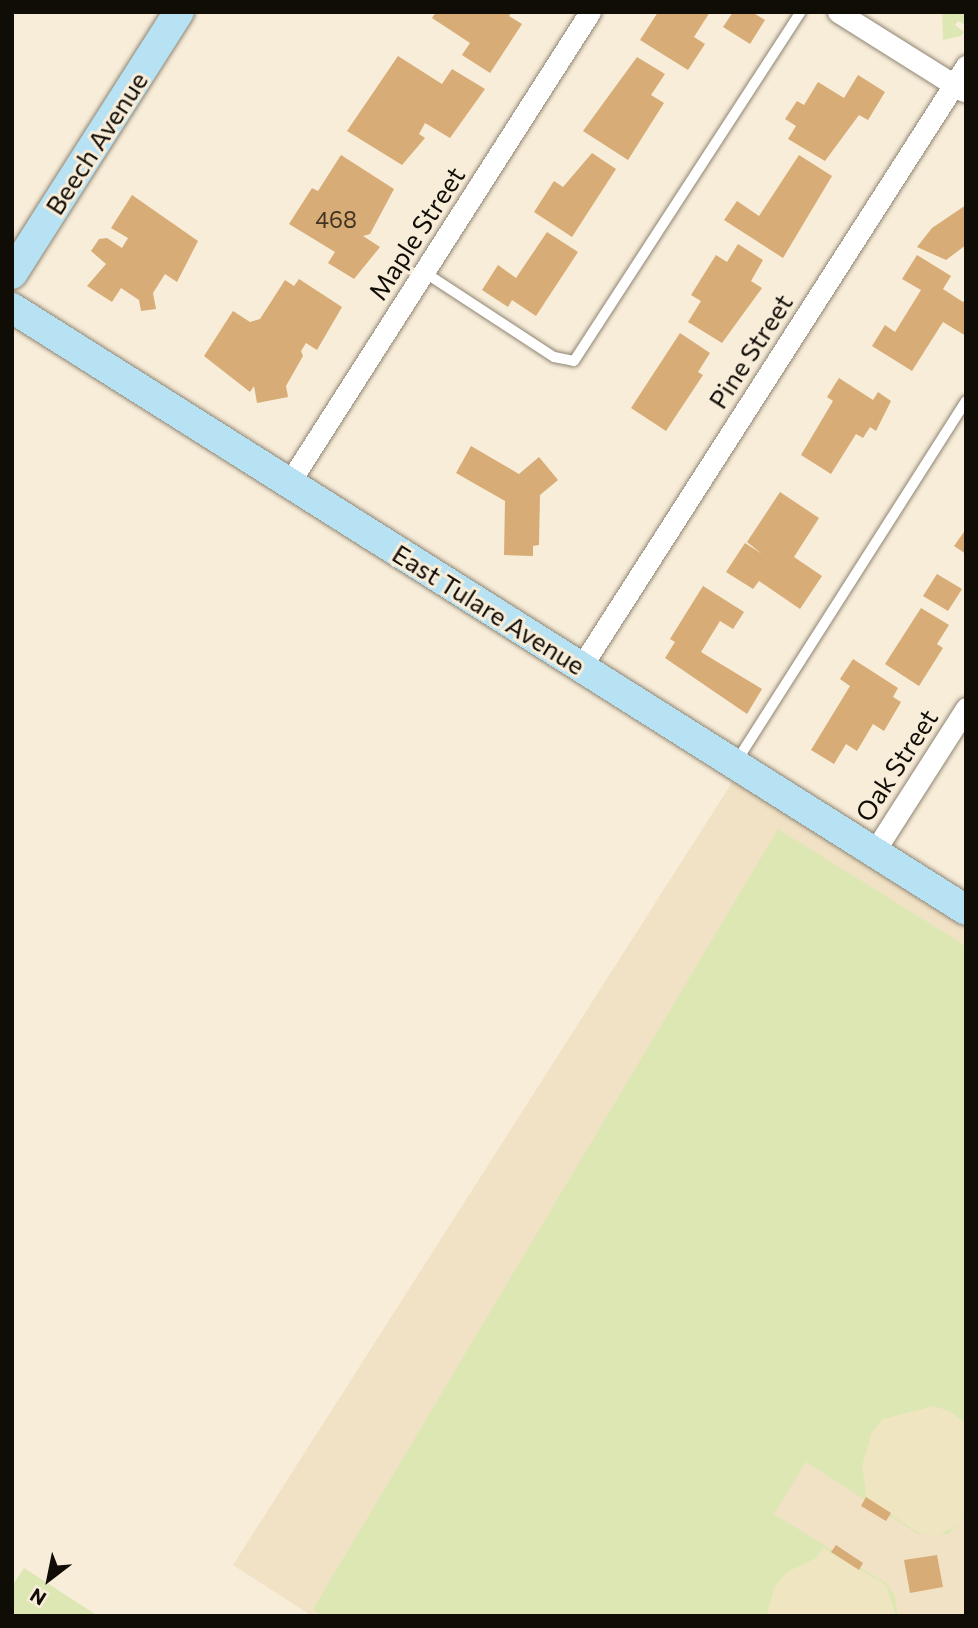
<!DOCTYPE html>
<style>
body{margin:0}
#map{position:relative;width:978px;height:1628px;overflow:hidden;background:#f8edd9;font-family:Commissioner,sans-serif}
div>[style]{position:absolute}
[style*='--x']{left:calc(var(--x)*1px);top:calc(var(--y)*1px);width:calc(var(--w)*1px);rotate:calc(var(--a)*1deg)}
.built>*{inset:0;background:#f1e2c6}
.green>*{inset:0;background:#dde7b4}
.sand>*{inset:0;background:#efe5c0}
.building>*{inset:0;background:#d8ac76}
.roads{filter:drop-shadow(0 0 2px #8e8472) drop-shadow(0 0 2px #8e8472)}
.lane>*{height:10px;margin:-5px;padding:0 5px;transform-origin:5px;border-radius:5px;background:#fff}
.street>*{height:21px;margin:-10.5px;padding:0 10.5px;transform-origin:10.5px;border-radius:10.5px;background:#fff}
.secondary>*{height:30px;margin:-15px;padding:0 15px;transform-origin:15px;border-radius:15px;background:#b7e2f4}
span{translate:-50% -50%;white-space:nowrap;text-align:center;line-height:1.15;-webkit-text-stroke:6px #f8edd9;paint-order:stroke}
.number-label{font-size:23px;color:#423422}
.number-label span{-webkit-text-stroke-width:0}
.street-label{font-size:26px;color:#100c06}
.frame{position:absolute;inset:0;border:14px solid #100c06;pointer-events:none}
.north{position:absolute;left:14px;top:1544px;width:70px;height:70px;-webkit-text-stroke:5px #f8edd9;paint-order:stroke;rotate:212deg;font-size:19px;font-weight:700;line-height:28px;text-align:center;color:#100c06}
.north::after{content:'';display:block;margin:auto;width:24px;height:32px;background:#100c06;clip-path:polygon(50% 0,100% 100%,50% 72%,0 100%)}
</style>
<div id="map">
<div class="built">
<i style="clip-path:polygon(733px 781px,966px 929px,966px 1616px,312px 1616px,233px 1565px)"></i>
</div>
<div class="green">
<i style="clip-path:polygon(942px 12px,966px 12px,966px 25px,958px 21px,955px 25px,964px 32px,961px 36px,943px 40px)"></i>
<i style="clip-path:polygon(778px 829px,966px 946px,965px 1515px,949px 1534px,918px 1534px,806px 1462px,774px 1514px,887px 1584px,895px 1596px,898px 1616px,322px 1616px,313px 1609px)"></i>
<i style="clip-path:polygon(24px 1568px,98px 1616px,12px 1616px,12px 1586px)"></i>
</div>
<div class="sand">
<i style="clip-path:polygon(934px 1406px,951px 1412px,966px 1424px,966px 1508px,959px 1524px,937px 1536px,919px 1533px,867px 1499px,862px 1466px,872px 1432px,883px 1419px)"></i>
<i style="clip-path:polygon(823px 1548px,886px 1585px,896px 1616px,767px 1616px,774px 1588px,787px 1572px,816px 1558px)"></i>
</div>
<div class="building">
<i style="clip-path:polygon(436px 12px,512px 12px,509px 16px,522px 24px,490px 73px,462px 55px,470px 43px,432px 18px)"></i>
<i style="clip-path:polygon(658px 12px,710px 12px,694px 37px,705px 44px,688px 70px,640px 40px)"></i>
<i style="clip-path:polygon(733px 12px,752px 12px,765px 20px,750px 44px,723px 27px)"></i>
<i style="clip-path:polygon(398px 56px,442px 84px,452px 69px,485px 89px,450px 138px,425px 123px,419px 134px,425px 138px,402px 165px,347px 131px)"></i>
<i style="clip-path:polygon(637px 57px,665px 74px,651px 95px,664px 103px,628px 160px,583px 131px)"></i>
<i style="clip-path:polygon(858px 75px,885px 92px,868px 120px,859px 115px,825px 161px,788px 139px,796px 126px,785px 119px,797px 101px,804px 105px,818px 82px,844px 98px)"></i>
<i style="clip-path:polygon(592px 153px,616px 169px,572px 237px,534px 212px,554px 181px,563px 187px)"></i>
<i style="clip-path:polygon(341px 155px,394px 189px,370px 234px,363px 236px,380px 247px,354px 279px,328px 263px,335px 252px,289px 224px,312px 188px,318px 191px)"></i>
<i style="clip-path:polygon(799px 155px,832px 176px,783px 258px,724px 220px,737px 201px,759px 216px)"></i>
<i style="clip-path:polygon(132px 195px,198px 241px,177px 282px,165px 274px,153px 293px,156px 309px,141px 311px,139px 300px,121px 288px,112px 302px,87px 286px,106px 264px,91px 251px,99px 239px,107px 238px,122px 248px,128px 238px,111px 228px)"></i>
<i style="clip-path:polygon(966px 205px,966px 245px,946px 260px,917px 247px,932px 228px)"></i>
<i style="clip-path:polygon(547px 232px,578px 252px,536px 316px,512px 300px,508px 307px,482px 290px,498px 265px,516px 278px)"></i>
<i style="clip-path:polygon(738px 244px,763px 260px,751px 281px,762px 288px,722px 343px,688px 322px,701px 301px,691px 295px,716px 255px,727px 262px)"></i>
<i style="clip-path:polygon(917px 255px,951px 276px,943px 289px,963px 302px,966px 299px,966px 336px,943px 322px,912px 371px,872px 346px,885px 325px,895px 332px,921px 290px,902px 279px)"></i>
<i style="clip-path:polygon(299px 279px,342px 307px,317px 350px,306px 343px,301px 351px,303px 356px,286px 386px,288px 397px,257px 403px,254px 386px,250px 392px,204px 356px,233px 311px,250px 322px,260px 319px,285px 280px,294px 286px)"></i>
<i style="clip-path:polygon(680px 333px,710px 353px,698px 372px,703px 375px,666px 431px,631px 408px)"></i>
<i style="clip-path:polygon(839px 378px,873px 400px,878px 392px,891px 401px,876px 431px,870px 427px,863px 438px,856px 434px,831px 474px,801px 455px,833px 401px,827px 397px)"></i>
<i style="clip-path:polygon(471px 446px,519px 474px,539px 457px,558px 480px,540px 495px,539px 545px,533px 546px,533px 556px,504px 555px,505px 501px,456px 473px)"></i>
<i style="clip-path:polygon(780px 492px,819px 518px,794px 557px,822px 576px,800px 609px,759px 581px,753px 589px,726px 572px,745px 543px,762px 554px,747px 542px)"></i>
<i style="clip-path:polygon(966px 529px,966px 554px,954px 546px)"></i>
<i style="clip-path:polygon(937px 574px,962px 589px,948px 611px,923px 596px)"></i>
<i style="clip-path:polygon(703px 586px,744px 612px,733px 629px,720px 621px,701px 652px,762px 689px,747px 714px,665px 658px,675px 642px,670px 639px)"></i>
<i style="clip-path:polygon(921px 608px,949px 625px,937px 644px,943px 648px,919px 686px,885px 664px)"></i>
<i style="clip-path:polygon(853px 659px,898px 688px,893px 697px,901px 702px,884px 731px,873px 724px,857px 751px,846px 744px,834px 764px,811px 750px,850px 686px,840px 679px)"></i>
<i style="clip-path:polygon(866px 1497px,891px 1513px,886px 1521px,861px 1506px)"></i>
<i style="clip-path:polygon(836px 1545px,863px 1563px,859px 1570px,831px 1552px)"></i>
<i style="clip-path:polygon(937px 1555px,943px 1587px,910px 1593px,904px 1560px)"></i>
</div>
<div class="roads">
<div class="lane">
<i style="--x:424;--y:272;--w:155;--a:33.2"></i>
<i style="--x:554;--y:357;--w:20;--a:11"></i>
<i style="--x:574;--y:361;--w:416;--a:-57"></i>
<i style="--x:736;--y:762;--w:428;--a:-57.5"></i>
</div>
<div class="street">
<i style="--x:838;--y:12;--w:149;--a:32.1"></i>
<i style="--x:289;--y:483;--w:559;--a:-57.42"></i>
<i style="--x:581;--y:667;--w:714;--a:-57.36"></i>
<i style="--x:874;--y:852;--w:171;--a:-57.4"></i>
</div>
<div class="secondary">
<i style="--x:12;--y:274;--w:311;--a:-57.5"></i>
<i style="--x:12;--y:308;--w:1128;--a:32.25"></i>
</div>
</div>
<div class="number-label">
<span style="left:336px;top:219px">468</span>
</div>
<div class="street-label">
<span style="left:96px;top:143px;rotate:-57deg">Beech Avenue</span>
<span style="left:416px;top:233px;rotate:-57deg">Maple Street</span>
<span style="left:750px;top:351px;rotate:-57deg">Pine Street</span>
<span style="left:489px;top:609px;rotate:32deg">East Tulare Avenue</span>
<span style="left:896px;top:765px;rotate:-57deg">Oak Street</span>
</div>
<div class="frame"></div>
<div class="north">N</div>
</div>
